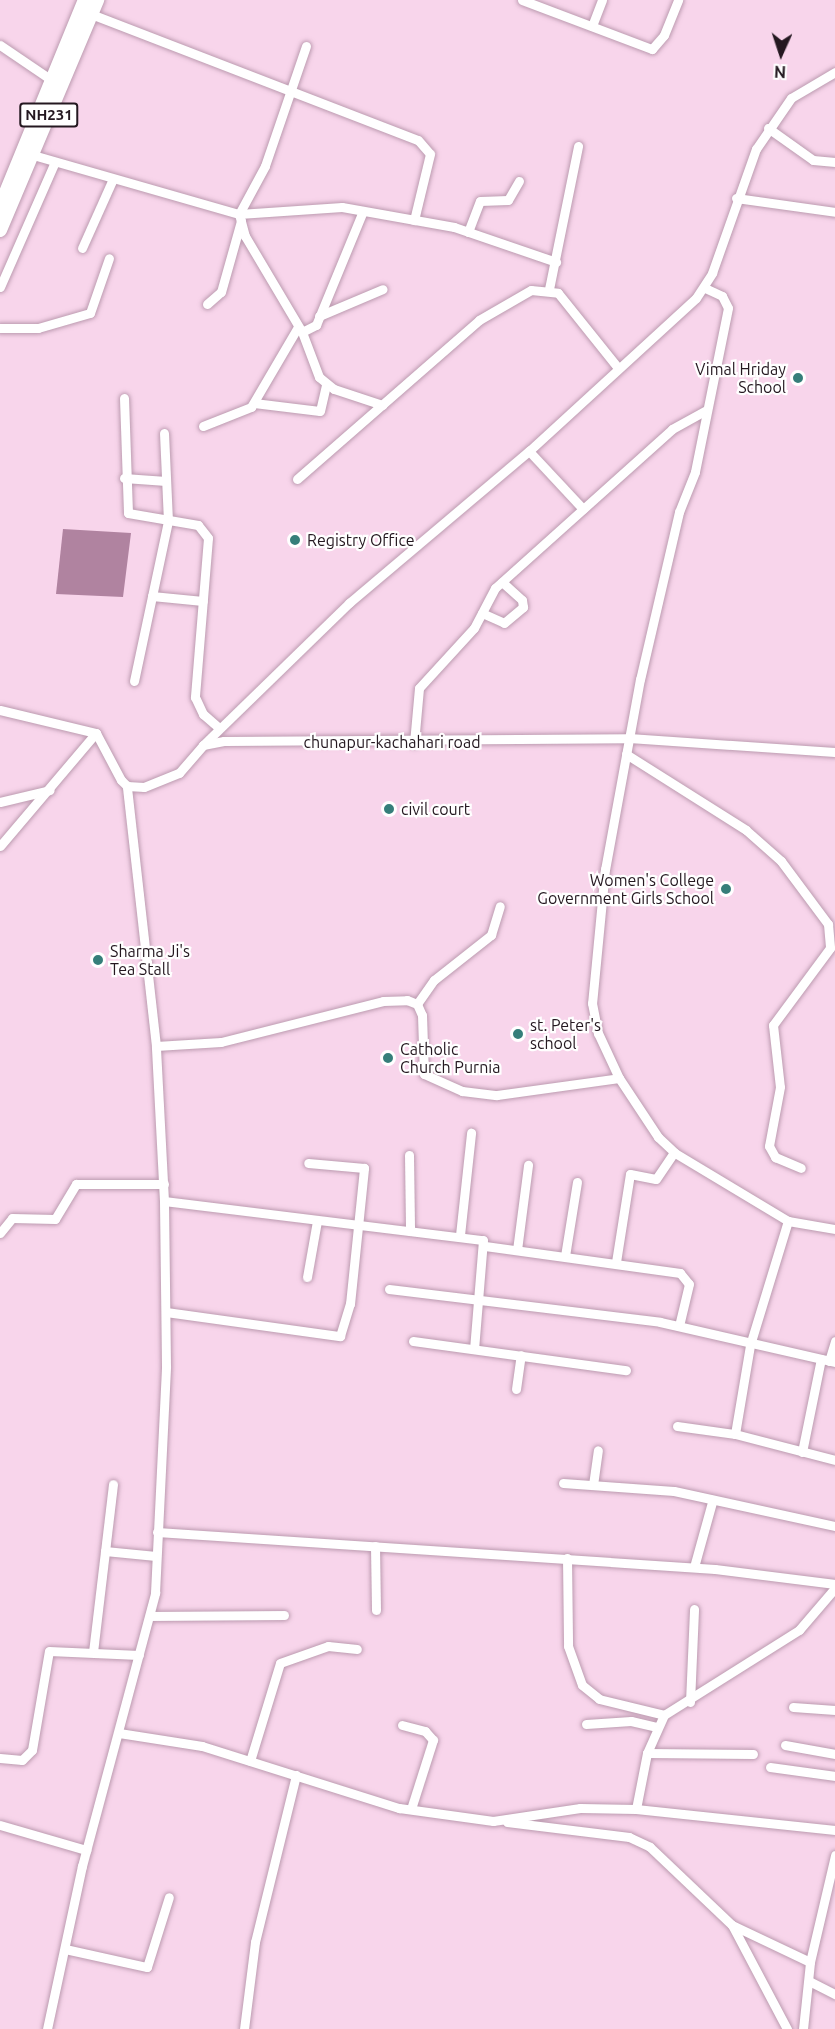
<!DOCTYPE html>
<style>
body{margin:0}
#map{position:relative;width:835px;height:2029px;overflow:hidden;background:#f8d5eb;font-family:Ubuntu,sans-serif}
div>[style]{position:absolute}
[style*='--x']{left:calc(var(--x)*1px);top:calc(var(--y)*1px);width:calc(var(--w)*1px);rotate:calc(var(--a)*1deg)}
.water>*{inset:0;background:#b083a0}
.roads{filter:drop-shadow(0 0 2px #bc9bb0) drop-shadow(0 0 2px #bc9bb0)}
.minor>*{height:9px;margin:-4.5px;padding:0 4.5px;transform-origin:4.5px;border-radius:4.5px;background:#fff}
.highway>*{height:14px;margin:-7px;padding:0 7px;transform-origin:7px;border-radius:7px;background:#fff}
.dots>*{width:16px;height:16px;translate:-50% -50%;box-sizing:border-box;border:3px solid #fff;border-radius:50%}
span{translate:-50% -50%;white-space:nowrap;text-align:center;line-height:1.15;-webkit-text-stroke:4.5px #fff;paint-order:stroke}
.shield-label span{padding:2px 4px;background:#fff;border:2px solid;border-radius:4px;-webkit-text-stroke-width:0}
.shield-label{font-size:15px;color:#241820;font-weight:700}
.poi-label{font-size:16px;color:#241820}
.right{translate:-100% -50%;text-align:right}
.left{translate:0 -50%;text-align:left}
.street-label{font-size:16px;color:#241820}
.north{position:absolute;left:751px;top:24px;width:60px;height:60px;-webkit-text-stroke:4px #fff;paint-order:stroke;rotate:183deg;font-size:16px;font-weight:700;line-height:24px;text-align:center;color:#241820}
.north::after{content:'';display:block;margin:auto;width:21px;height:27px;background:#241820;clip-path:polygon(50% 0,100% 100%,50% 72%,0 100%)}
</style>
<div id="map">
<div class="water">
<i style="clip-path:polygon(63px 529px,131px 533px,123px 597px,56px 594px)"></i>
</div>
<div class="roads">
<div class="minor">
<i style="--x:522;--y:0;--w:139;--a:20.7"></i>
<i style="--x:652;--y:49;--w:18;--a:-49"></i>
<i style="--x:664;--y:35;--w:38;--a:-68"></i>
<i style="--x:91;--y:14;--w:350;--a:21.1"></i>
<i style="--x:418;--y:140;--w:18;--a:49"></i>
<i style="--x:430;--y:154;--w:68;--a:103.6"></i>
<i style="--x:592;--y:26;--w:28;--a:-69"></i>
<i style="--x:0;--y:45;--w:68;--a:34.2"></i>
<i style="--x:306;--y:46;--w:127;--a:108.9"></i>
<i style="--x:265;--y:166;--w:55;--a:118.4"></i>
<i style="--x:239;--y:214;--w:23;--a:75"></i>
<i style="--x:245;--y:236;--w:112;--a:59.3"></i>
<i style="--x:302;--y:332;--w:48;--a:69.3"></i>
<i style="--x:319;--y:377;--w:19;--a:39"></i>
<i style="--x:334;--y:389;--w:51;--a:18.4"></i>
<i style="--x:768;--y:128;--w:55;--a:35.4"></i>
<i style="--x:813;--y:160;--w:22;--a:5"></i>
<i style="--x:33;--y:155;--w:214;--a:16"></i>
<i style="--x:239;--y:214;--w:103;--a:-3.9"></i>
<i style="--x:342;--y:207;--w:114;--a:10.1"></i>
<i style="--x:454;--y:227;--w:108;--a:18.9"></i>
<i style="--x:736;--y:198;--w:100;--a:8"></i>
<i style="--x:468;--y:232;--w:33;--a:-69"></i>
<i style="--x:480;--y:201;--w:28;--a:-2"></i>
<i style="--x:508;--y:200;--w:22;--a:-60"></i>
<i style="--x:82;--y:248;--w:73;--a:-65.9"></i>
<i style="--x:0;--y:287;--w:134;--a:-66.3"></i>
<i style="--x:705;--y:288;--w:19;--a:25"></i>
<i style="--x:722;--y:296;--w:13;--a:63"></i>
<i style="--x:728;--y:308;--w:167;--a:101.4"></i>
<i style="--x:695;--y:472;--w:43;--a:111.8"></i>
<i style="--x:679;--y:512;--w:171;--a:103.1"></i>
<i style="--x:640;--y:679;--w:193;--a:100.4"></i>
<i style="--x:605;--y:869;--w:135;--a:95.5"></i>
<i style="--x:592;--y:1003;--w:31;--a:79"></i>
<i style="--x:598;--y:1033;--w:50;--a:65"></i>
<i style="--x:619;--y:1078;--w:71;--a:56.5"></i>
<i style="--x:658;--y:1137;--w:23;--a:43"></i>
<i style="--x:675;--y:1153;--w:132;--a:31"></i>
<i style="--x:788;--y:1221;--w:48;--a:9.7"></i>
<i style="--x:549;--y:289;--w:146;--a:-78.5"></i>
<i style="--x:207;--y:304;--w:18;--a:-41"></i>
<i style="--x:221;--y:292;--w:74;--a:-74.3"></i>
<i style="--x:319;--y:316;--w:69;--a:-22.9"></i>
<i style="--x:0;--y:328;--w:38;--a:0"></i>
<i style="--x:38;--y:328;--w:54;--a:-16.1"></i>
<i style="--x:90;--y:313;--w:58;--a:-70.9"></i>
<i style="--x:302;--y:332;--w:16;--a:-27"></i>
<i style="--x:316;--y:325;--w:123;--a:-67.6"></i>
<i style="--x:124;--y:398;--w:115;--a:88"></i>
<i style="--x:128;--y:513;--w:71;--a:9.7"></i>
<i style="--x:198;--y:525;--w:16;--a:52"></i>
<i style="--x:208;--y:538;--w:160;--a:94.7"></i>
<i style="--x:195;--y:697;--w:19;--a:65"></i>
<i style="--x:203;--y:714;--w:20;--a:41"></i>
<i style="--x:254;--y:403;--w:66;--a:6.9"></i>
<i style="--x:320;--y:411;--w:28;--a:-77"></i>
<i style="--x:203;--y:426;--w:52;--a:-21.6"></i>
<i style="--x:251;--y:407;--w:93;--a:-59.6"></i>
<i style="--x:529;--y:451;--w:79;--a:47"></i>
<i style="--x:124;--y:478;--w:42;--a:4.1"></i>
<i style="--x:297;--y:479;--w:242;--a:-41.1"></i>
<i style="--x:479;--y:320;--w:60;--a:-30"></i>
<i style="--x:531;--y:290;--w:27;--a:6"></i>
<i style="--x:558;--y:293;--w:96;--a:51.3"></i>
<i style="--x:152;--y:596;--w:51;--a:5.6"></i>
<i style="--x:482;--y:613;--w:24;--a:24"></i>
<i style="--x:504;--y:623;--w:25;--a:-40"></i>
<i style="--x:523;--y:607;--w:7;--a:-98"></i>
<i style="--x:522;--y:600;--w:27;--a:-138"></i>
<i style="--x:134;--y:681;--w:164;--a:-78"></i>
<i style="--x:168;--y:521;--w:88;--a:-92.6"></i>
<i style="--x:0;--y:710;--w:99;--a:13.5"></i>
<i style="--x:96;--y:733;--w:53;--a:62"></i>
<i style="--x:121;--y:780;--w:8;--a:45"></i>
<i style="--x:127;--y:786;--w:17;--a:3"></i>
<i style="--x:144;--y:787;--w:38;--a:-22"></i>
<i style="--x:179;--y:773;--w:37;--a:-49"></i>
<i style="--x:203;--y:745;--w:21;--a:-11"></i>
<i style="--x:224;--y:741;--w:405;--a:-0.4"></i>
<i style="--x:629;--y:738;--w:206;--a:3.9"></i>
<i style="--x:414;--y:743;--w:55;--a:-84.8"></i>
<i style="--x:419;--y:688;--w:81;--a:-47.5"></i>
<i style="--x:474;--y:628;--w:45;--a:-62.3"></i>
<i style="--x:495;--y:588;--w:238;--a:-41.9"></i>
<i style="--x:672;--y:429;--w:38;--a:-29"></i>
<i style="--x:203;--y:745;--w:204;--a:-44.2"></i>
<i style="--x:349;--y:603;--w:236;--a:-40.2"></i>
<i style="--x:529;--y:451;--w:226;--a:-42.5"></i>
<i style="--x:696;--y:298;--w:30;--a:-57"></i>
<i style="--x:712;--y:273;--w:132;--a:-70.5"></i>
<i style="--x:756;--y:149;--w:62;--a:-55.5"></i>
<i style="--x:791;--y:98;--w:51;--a:-30.6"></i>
<i style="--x:626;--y:754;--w:142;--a:32.3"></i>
<i style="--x:746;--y:830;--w:47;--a:41.5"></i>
<i style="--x:781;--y:861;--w:79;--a:53.3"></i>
<i style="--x:828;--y:924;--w:24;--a:85"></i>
<i style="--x:830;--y:948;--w:96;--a:126.5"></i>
<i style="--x:773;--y:1025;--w:62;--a:83.6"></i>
<i style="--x:780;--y:1087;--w:60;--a:100.6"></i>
<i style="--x:769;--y:1146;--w:13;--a:61"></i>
<i style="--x:775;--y:1157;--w:28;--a:23"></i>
<i style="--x:0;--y:802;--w:51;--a:-13.5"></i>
<i style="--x:0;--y:846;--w:148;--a:-49.7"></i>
<i style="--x:417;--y:1004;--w:29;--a:-55"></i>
<i style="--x:434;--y:980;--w:73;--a:-38.3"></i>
<i style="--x:491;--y:935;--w:30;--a:-73"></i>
<i style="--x:156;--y:1046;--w:65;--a:-3.5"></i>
<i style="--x:221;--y:1042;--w:167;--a:-14.2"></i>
<i style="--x:383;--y:1001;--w:24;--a:-2"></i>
<i style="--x:407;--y:1000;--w:11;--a:22"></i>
<i style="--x:417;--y:1004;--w:12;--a:66"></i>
<i style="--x:422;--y:1015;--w:59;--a:88.1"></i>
<i style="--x:424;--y:1074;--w:42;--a:24.1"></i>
<i style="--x:462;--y:1091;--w:35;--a:7"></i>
<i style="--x:497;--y:1095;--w:123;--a:-7.9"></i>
<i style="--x:409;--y:1155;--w:76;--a:89.2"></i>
<i style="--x:164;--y:1201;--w:321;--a:7"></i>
<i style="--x:483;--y:1240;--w:109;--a:94.7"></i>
<i style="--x:0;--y:1233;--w:19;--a:-51"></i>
<i style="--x:12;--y:1218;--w:43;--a:1.3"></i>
<i style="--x:55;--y:1219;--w:41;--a:-59"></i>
<i style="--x:76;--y:1184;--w:88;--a:0"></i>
<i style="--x:460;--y:1235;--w:103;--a:-83.8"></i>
<i style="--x:485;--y:1246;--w:197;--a:7.9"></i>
<i style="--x:680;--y:1273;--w:14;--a:51"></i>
<i style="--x:689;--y:1284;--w:43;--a:103.4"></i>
<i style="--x:517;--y:1250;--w:86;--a:-82.6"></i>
<i style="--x:565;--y:1256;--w:75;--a:-80.8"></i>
<i style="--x:616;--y:1262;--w:89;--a:-81"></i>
<i style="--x:630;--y:1174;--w:26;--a:11"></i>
<i style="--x:656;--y:1179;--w:32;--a:-56"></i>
<i style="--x:307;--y:1277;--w:57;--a:-79.9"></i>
<i style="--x:389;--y:1289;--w:273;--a:6.9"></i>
<i style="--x:660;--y:1322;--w:180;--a:12.9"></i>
<i style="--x:166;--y:1312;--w:176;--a:7.9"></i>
<i style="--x:340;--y:1336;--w:34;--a:-73"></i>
<i style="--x:350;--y:1304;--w:137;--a:-84.1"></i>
<i style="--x:364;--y:1168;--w:56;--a:-174.9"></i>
<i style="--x:413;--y:1341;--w:215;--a:7.8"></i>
<i style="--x:829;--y:1361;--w:21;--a:-73"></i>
<i style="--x:516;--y:1389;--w:34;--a:-82"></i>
<i style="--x:677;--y:1426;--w:59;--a:7.9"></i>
<i style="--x:735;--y:1434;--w:103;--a:14.6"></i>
<i style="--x:735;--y:1434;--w:90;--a:-80.4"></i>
<i style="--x:750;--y:1345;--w:130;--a:-73"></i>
<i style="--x:802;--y:1452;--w:95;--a:-78.5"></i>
<i style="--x:563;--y:1483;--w:111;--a:4.1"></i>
<i style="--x:674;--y:1491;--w:165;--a:12.3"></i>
<i style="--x:593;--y:1485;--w:35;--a:-82"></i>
<i style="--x:157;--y:1532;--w:559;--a:3.79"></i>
<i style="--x:715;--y:1569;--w:121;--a:7.1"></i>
<i style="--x:375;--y:1546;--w:64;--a:89.1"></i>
<i style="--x:105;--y:1551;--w:51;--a:5.6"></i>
<i style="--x:567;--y:1558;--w:88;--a:89.3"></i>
<i style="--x:568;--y:1646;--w:41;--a:70.3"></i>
<i style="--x:582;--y:1685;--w:22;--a:39"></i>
<i style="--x:599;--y:1699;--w:67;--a:13.8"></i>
<i style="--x:694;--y:1567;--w:67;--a:-74.5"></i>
<i style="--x:152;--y:1616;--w:132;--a:-0.4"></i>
<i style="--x:93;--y:1652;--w:169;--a:-83.2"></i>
<i style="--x:690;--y:1702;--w:93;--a:-87.5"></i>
<i style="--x:793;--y:1707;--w:42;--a:4.1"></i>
<i style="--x:586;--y:1724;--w:45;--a:-3.8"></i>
<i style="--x:631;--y:1721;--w:27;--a:13"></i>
<i style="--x:402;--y:1725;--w:24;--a:15"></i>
<i style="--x:425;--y:1731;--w:12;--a:48"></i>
<i style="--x:433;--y:1740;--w:72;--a:107.7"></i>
<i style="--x:119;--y:1733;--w:84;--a:8.9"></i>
<i style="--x:202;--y:1746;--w:207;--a:17.5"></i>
<i style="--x:399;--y:1808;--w:95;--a:7.9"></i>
<i style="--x:493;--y:1821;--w:88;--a:-8.5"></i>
<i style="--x:580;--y:1808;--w:56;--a:1"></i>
<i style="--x:636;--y:1809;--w:200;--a:6"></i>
<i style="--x:785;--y:1745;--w:51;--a:10.2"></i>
<i style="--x:647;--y:1753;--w:106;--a:0.5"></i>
<i style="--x:0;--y:1758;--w:22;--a:5"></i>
<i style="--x:22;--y:1760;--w:14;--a:-45"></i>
<i style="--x:32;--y:1750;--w:100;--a:-80.3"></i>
<i style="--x:49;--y:1651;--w:90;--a:2.5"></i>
<i style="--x:250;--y:1761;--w:102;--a:-73"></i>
<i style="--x:280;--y:1663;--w:51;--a:-19.5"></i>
<i style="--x:328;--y:1646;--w:29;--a:6"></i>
<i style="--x:770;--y:1767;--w:66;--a:7.9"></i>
<i style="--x:636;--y:1809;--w:57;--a:-78.9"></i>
<i style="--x:647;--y:1753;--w:42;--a:-65.9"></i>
<i style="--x:664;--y:1715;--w:160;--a:-32.2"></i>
<i style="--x:799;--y:1630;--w:55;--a:-49.4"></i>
<i style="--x:507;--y:1822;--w:123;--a:7"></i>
<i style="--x:629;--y:1837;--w:23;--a:25"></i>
<i style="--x:650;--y:1847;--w:113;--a:43.6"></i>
<i style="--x:732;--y:1925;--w:118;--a:62.1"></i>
<i style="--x:0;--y:1825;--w:90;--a:16.2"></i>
<i style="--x:732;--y:1925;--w:86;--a:25.4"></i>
<i style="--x:65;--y:1949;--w:84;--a:12.4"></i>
<i style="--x:147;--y:1967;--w:73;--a:-72.6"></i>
<i style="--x:811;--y:1982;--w:27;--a:27"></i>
<i style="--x:47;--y:2029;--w:167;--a:-77.9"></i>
<i style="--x:82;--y:1866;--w:283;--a:-75"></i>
<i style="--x:155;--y:1593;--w:227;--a:-87.2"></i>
<i style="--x:166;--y:1366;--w:165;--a:-90.7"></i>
<i style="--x:164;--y:1201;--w:155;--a:-93"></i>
<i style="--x:156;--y:1046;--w:262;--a:-96.4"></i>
<i style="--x:244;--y:2029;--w:88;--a:-82.8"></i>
<i style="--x:255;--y:1942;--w:172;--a:-76.2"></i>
<i style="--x:803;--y:2029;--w:67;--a:-84"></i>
<i style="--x:810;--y:1962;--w:110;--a:-76.8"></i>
</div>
<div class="highway">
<i style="--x:0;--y:207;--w:224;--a:-67.7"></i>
<i style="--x:0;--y:230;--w:250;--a:-67.1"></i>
</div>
</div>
<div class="dots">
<i style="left:798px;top:378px;background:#367e7a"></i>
<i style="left:295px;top:540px;background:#367e7a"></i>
<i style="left:389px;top:809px;background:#367e7a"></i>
<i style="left:726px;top:889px;background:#367e7a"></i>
<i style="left:98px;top:960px;background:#367e7a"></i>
<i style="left:518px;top:1034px;background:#367e7a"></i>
<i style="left:388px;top:1058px;background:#367e7a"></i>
</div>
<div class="shield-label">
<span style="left:49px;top:115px">NH231</span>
</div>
<div class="poi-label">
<span class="right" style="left:786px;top:378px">Vimal Hriday<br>School</span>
<span class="left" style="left:307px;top:540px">Registry Office</span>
<span class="left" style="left:401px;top:809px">civil court</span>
<span class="right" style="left:714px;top:889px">Women's College<br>Government Girls School</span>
<span class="left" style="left:110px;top:960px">Sharma Ji's<br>Tea Stall</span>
<span class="left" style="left:530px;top:1034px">st. Peter's<br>school</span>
<span class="left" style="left:400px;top:1058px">Catholic<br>Church Purnia</span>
</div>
<div class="street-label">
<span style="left:392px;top:742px">chunapur-kachahari road</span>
</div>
<div class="north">N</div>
</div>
